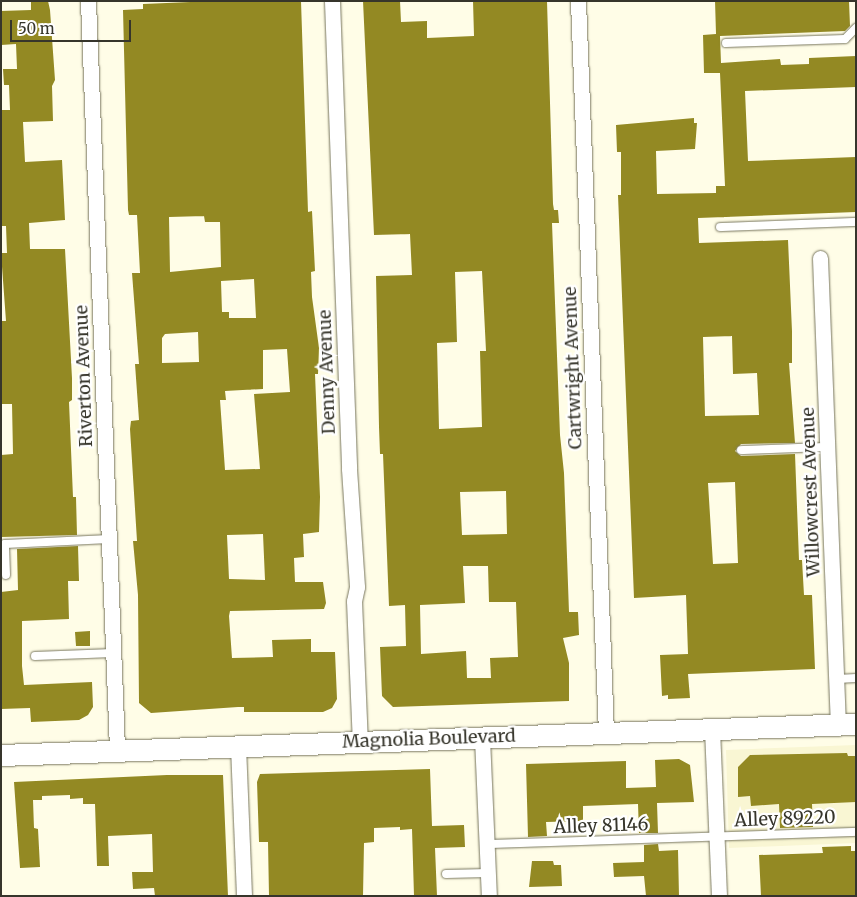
<!DOCTYPE html>
<style>
body{margin:0}
#map{position:relative;width:857px;height:897px;overflow:hidden;background:#fffde7;font-family:Merriweather,serif}
div>[style]{position:absolute}
[style*='--x']{left:calc(var(--x)*1px);top:calc(var(--y)*1px);width:calc(var(--w)*1px);rotate:calc(var(--a)*1deg)}
.built>*{inset:0;background:#f9f6d3}
.building>*{inset:0;background:#938923}
.roads{filter:drop-shadow(0 0 1px #78765e) drop-shadow(0 0 1px #78765e)}
.lane>*{height:8px;margin:-4px;padding:0 4px;transform-origin:4px;border-radius:4px;background:#fff}
.street>*{height:15px;margin:-7.5px;padding:0 7.5px;transform-origin:7.5px;border-radius:7.5px;background:#fff}
.secondary>*{height:21px;margin:-10.5px;padding:0 10.5px;transform-origin:10.5px;border-radius:10.5px;background:#fff}
span{translate:-50% -50%;white-space:nowrap;text-align:center;line-height:1.15;-webkit-text-stroke:4.5px #fff;paint-order:stroke}
.street-label{font-size:18px;color:#36352b}
.frame{position:absolute;inset:0;border:2px solid #36352b;pointer-events:none}
.scale{position:absolute;left:10px;top:20px;width:121px;height:22px;box-sizing:border-box;border:2px solid #36352b;border-top:0;padding-left:6px;font-size:15px;line-height:18px;white-space:nowrap;color:#36352b;-webkit-text-stroke:4px #fff;paint-order:stroke}
</style>
<div id="map">
<div class="built">
<i style="clip-path:polygon(856px 745px,856px 843px,729px 848px,726px 750px)"></i>
</div>
<div class="building">
<i style="clip-path:polygon(31px 1px,48px 1px,50px 10px,55px 80px,52px 86px,53px 121px,23px 122px,25px 162px,62px 160px,65px 220px,29px 223px,30px 249px,65px 249px,72px 378px,72px 400px,69px 402px,73px 497px,76px 497px,77px 535px,1px 537px,1px 455px,13px 454px,12px 404px,1px 404px,1px 321px,6px 321px,1px 253px,7px 253px,6px 226px,1px 226px,1px 110px,10px 110px,9px 85px,4px 85px,3px 69px,17px 69px,16px 44px,1px 45px,1px 11px,31px 10px)"></i>
<i style="clip-path:polygon(evenodd,214px 1px,301px 1px,308px 212px,312px 211px,315px 271px,311px 272px,312px 297px,319px 348px,318px 374px,315px 374px,320px 497px,319px 532px,303px 534px,304px 557px,294px 558px,295px 582px,323px 582px,326px 603px,324px 609px,230px 611px,229px 616px,232px 658px,273px 657px,272px 640px,311px 639px,311px 652px,335px 652px,337px 699px,332px 708px,323px 712px,244px 712px,244px 707px,238px 707px,151px 713px,139px 703px,138px 595px,133px 541px,137px 541px,130px 429px,131px 421px,139px 420px,135px 364px,139px 364px,132px 273px,140px 273px,137px 215px,129px 215px,128px 210px,123px 10px,143px 9px,143px 4px,214px 1px,204px 216px,205px 222px,220px 222px,221px 267px,170px 272px,169px 217px,204px 216px,214px 1px,254px 279px,256px 318px,229px 318px,229px 312px,222px 312px,221px 281px,254px 279px,214px 1px,198px 332px,199px 362px,162px 363px,162px 338px,165px 334px,198px 332px,214px 1px,287px 349px,290px 392px,254px 394px,260px 469px,225px 470px,220px 400px,226px 400px,225px 391px,263px 389px,263px 350px,287px 349px,214px 1px,263px 534px,265px 580px,229px 579px,227px 535px,263px 534px)"></i>
<i style="clip-path:polygon(evenodd,363px 1px,400px 1px,401px 22px,427px 21px,427px 38px,474px 36px,473px 1px,547px 1px,553px 204px,554px 210px,558px 210px,559px 223px,552px 223px,560px 435px,564px 473px,569px 612px,578px 612px,579px 635px,563px 638px,569px 663px,569px 701px,393px 707px,382px 696px,380px 647px,406px 646px,405px 605px,389px 606px,383px 454px,380px 454px,379px 427px,376px 276px,412px 275px,410px 234px,374px 235px,363px 1px,482px 271px,486px 351px,480px 351px,482px 427px,439px 429px,437px 343px,457px 342px,455px 272px,482px 271px,363px 1px,506px 491px,507px 534px,462px 535px,460px 492px,506px 491px,363px 1px,463px 566px,488px 566px,489px 602px,516px 602px,518px 657px,490px 658px,491px 678px,467px 678px,466px 651px,421px 654px,420px 605px,465px 603px,463px 566px)"></i>
<i style="clip-path:polygon(evenodd,715px 1px,849px 1px,850px 26px,845px 31px,720px 36px,721px 63px,780px 59px,781px 65px,809px 64px,809px 58px,856px 56px,856px 87px,745px 91px,748px 161px,856px 157px,856px 212px,698px 218px,699px 243px,788px 240px,792px 331px,792px 363px,789px 363px,795px 443px,741px 444px,735px 451px,741px 456px,795px 454px,799px 560px,802px 560px,804px 595px,812px 595px,815px 669px,688px 674px,690px 698px,668px 699px,668px 695px,662px 696px,660px 655px,688px 654px,686px 595px,634px 598px,618px 195px,621px 195px,621px 152px,617px 152px,616px 125px,694px 118px,694px 123px,697px 123px,695px 149px,656px 151px,657px 194px,716px 193px,716px 186px,725px 186px,720px 73px,704px 73px,703px 35px,716px 34px,715px 1px,732px 336px,733px 374px,757px 373px,759px 415px,705px 416px,703px 337px,732px 336px,715px 1px,735px 482px,738px 563px,713px 564px,708px 483px,735px 482px)"></i>
<i style="clip-path:polygon(78px 546px,79px 581px,68px 581px,69px 619px,22px 621px,22px 666px,24px 685px,92px 682px,93px 707px,88px 715px,79px 720px,31px 722px,30px 708px,1px 709px,1px 592px,18px 590px,17px 549px)"></i>
<i style="clip-path:polygon(90px 631px,90px 646px,76px 646px,75px 632px)"></i>
<i style="clip-path:polygon(847px 753px,848px 756px,856px 756px,856px 802px,812px 804px,813px 827px,780px 828px,779px 804px,751px 806px,750px 796px,738px 797px,738px 767px,750px 755px)"></i>
<i style="clip-path:polygon(679px 759px,690px 765px,694px 802px,657px 803px,658px 833px,639px 833px,638px 804px,583px 806px,583px 821px,546px 822px,547px 836px,528px 837px,526px 764px,626px 761px,626px 788px,656px 787px,655px 760px)"></i>
<i style="clip-path:polygon(430px 769px,432px 826px,464px 825px,465px 847px,435px 848px,437px 896px,414px 896px,412px 829px,400px 830px,400px 827px,374px 828px,374px 842px,364px 843px,363px 896px,269px 896px,268px 842px,259px 842px,257px 782px,260px 774px)"></i>
<i style="clip-path:polygon(167px 775px,223px 775px,228px 896px,155px 896px,154px 888px,133px 889px,132px 872px,153px 872px,152px 834px,108px 836px,109px 866px,97px 866px,95px 804px,83px 804px,83px 798px,70px 799px,70px 795px,42px 796px,42px 800px,33px 800px,34px 828px,38px 829px,40px 867px,20px 868px,14px 782px)"></i>
<i style="clip-path:polygon(658px 844px,659px 851px,678px 850px,679px 896px,646px 896px,644px 876px,614px 877px,613px 863px,644px 862px,644px 845px)"></i>
<i style="clip-path:polygon(851px 846px,851px 851px,856px 851px,856px 896px,761px 896px,759px 855px,823px 853px,822px 847px)"></i>
<i style="clip-path:polygon(532px 861px,553px 861px,554px 865px,561px 865px,562px 886px,529px 887px)"></i>
</div>
<div class="roads">
<div class="lane">
<i style="--x:726;--y:43;--w:119;--a:-1.9"></i>
<i style="--x:845;--y:39;--w:16;--a:-45"></i>
<i style="--x:720;--y:227;--w:136;--a:-2.1"></i>
<i style="--x:741;--y:450;--w:87;--a:-2"></i>
<i style="--x:6;--y:575;--w:31;--a:-92"></i>
<i style="--x:5;--y:544;--w:104;--a:-2.8"></i>
<i style="--x:35;--y:656;--w:78;--a:-2.2"></i>
<i style="--x:837;--y:679;--w:19;--a:-3"></i>
<i style="--x:487;--y:844;--w:369;--a:-1.9"></i>
<i style="--x:446;--y:874;--w:42;--a:-1.4"></i>
</div>
<div class="street">
<i style="--x:88;--y:1;--w:750;--a:87.78"></i>
<i style="--x:332;--y:1;--w:468;--a:87.9"></i>
<i style="--x:349;--y:469;--w:118;--a:86.1"></i>
<i style="--x:357;--y:587;--w:14;--a:102"></i>
<i style="--x:354;--y:601;--w:141;--a:87.6"></i>
<i style="--x:578;--y:1;--w:733;--a:87.81"></i>
<i style="--x:820;--y:258;--w:467;--a:87.8"></i>
<i style="--x:712;--y:729;--w:167;--a:87.6"></i>
<i style="--x:482;--y:738;--w:158;--a:87.5"></i>
<i style="--x:238;--y:746;--w:150;--a:87.7"></i>
</div>
<div class="secondary">
<i style="--x:1;--y:755;--w:856;--a:-2.08"></i>
</div>
</div>
<div class="street-label">
<span style="left:573px;top:368px;rotate:-92deg">Cartwright Avenue</span>
<span style="left:327px;top:372px;rotate:-92deg">Denny Avenue</span>
<span style="left:84px;top:376px;rotate:-92deg">Riverton Avenue</span>
<span style="left:811px;top:492px;rotate:-92deg">Willowcrest Avenue</span>
<span style="left:429px;top:739px;rotate:-2deg">Magnolia Boulevard</span>
<span style="left:785px;top:819px;rotate:-2deg">Alley 89220</span>
<span style="left:601px;top:826px;rotate:-2deg">Alley 81146</span>
</div>
<div class="frame"></div>
<div class="scale">50 m</div>
</div>
